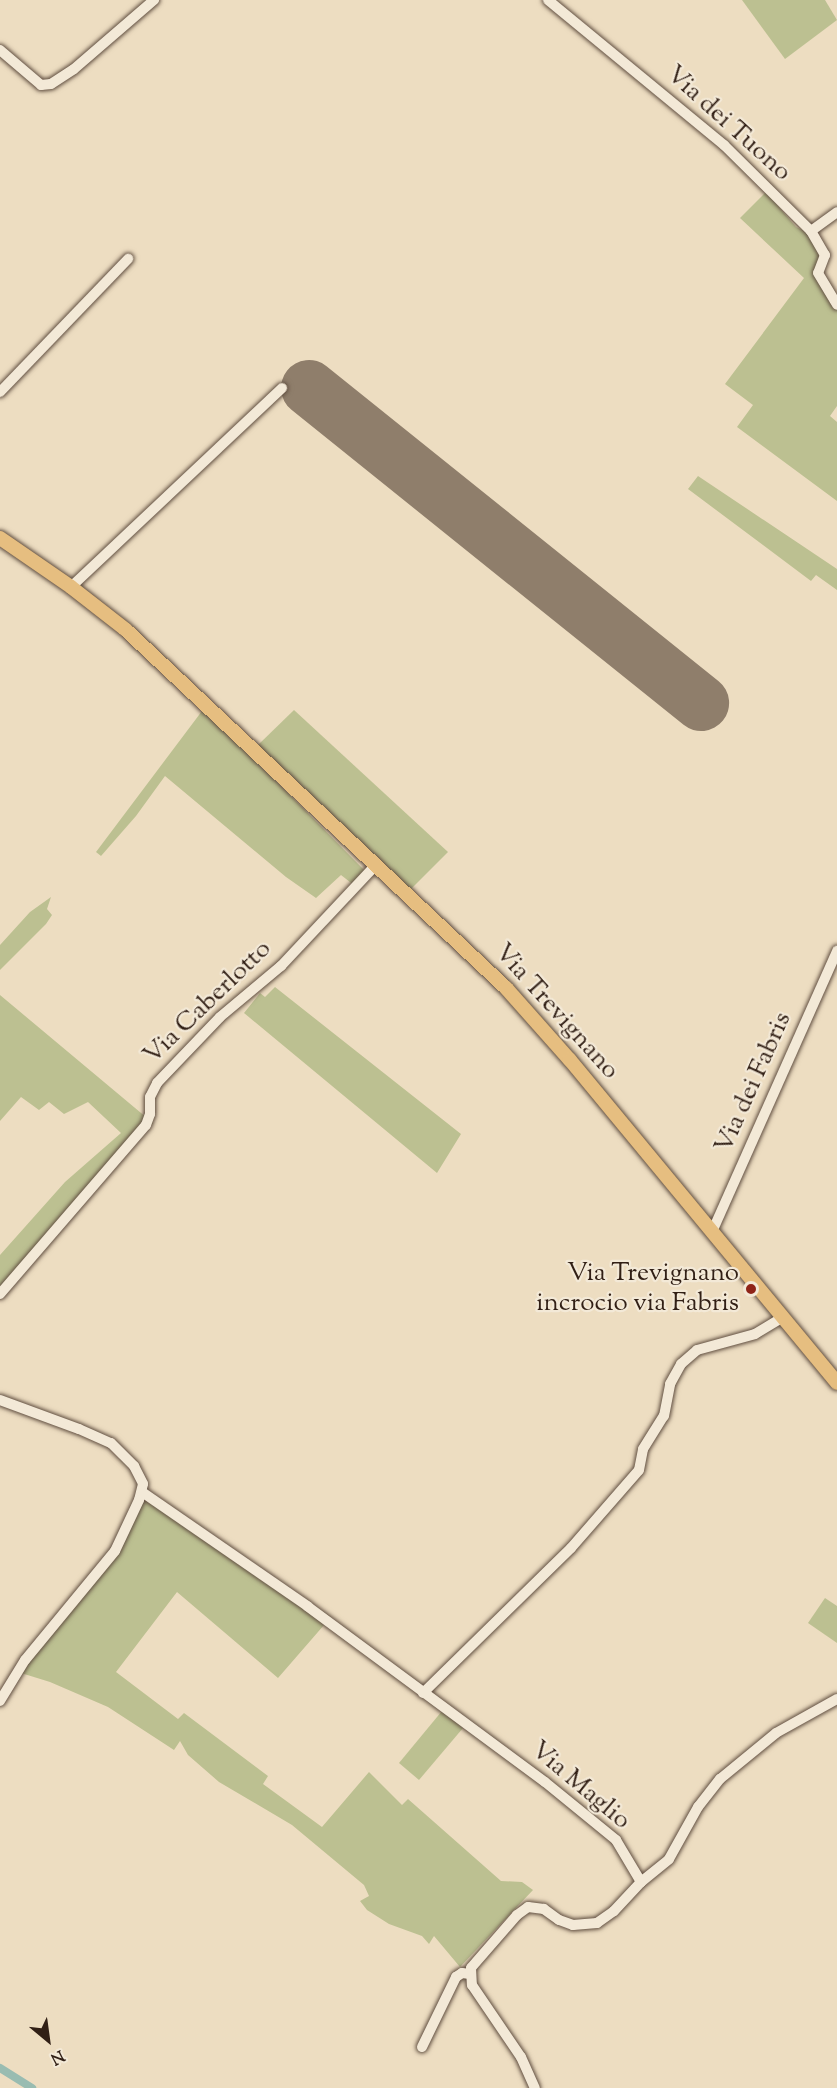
<!DOCTYPE html>
<style>
body{margin:0}
#map{position:relative;width:837px;height:2088px;overflow:hidden;background:#edddc1;font-family:"Sorts Mill Goudy",serif}
div>[style]{position:absolute}
[style*='--x']{left:calc(var(--x)*1px);top:calc(var(--y)*1px);width:calc(var(--w)*1px);rotate:calc(var(--a)*1deg)}
.green>*{inset:0;background:#bcc091}
.canal>*{height:8px;margin:-4px;padding:0 4px;transform-origin:4px;border-radius:4px;background:#99bcb1}
.runway>*{height:56px;margin:-28px;padding:0 28px;transform-origin:28px;border-radius:28px;background:#8f7e6b}
.roads{filter:drop-shadow(0 0 2px #604e40) drop-shadow(0 0 2px #604e40)}
.minor>*{height:10px;margin:-5px;padding:0 5px;transform-origin:5px;border-radius:5px;background:#f3e9d7}
.major>*{height:14px;margin:-7px;padding:0 7px;transform-origin:7px;border-radius:7px;background:#e6be80}
.dots>*{width:16px;height:16px;translate:-50% -50%;box-sizing:border-box;border:3px solid #f3e9d7;border-radius:50%}
span{translate:-50% -50%;white-space:nowrap;text-align:center;line-height:1.15;-webkit-text-stroke:4.5px #f3e9d7;paint-order:stroke}
.street-label{font-size:26px;color:#311f15}
.poi-label{font-size:26px;color:#311f15}
.right{translate:-100% -50%;text-align:right}
.north{position:absolute;left:18px;top:2010px;width:60px;height:60px;-webkit-text-stroke:4px #f3e9d7;paint-order:stroke;rotate:151deg;font-size:16px;font-weight:700;line-height:24px;text-align:center;color:#311f15}
.north::after{content:'';display:block;margin:auto;width:21px;height:27px;background:#311f15;clip-path:polygon(50% 0,100% 100%,50% 72%,0 100%)}
</style>
<div id="map">
<div class="green">
<i style="clip-path:polygon(742px 0,825px 0,837px 20px,785px 59px)"></i>
<i style="clip-path:polygon(766px 192px,796px 227px,807px 232px,822px 248px,819px 275px,837px 304px,837px 406px,830px 416px,837px 422px,837px 501px,737px 427px,753px 405px,725px 384px,804px 278px,740px 218px)"></i>
<i style="clip-path:polygon(698px 476px,837px 569px,837px 590px,816px 575px,811px 581px,688px 489px)"></i>
<i style="clip-path:polygon(294px 710px,448px 852px,411px 889px,376px 861px,258px 745px)"></i>
<i style="clip-path:polygon(202px 711px,281px 786px,371px 877px,355px 886px,341px 875px,316px 898px,286px 877px,165px 776px,136px 816px,101px 856px,96px 852px)"></i>
<i style="clip-path:polygon(51px 897px,47px 909px,52px 915px,46px 924px,0 970px,0 945px,30px 912px)"></i>
<i style="clip-path:polygon(275px 987px,461px 1134px,437px 1173px,244px 1013px,260px 993px,265px 997px)"></i>
<i style="clip-path:polygon(0 995px,153px 1123px,0 1298px,0 1255px,65px 1182px,121px 1133px,88px 1102px,64px 1114px,49px 1102px,39px 1110px,21px 1097px,0 1121px)"></i>
<i style="clip-path:polygon(145px 1490px,331px 1617px,278px 1678px,177px 1592px,116px 1672px,178px 1719px,184px 1713px,268px 1776px,263px 1784px,322px 1827px,369px 1772px,402px 1805px,408px 1799px,501px 1881px,522px 1882px,533px 1890px,460px 1967px,434px 1936px,429px 1944px,422px 1936px,389px 1924px,367px 1910px,360px 1901px,369px 1896px,364px 1885px,292px 1825px,219px 1782px,188px 1755px,180px 1741px,174px 1750px,108px 1707px,50px 1682px,21px 1673px,108px 1564px)"></i>
<i style="clip-path:polygon(825px 1598px,837px 1606px,837px 1643px,808px 1623px)"></i>
<i style="clip-path:polygon(442px 1711px,463px 1728px,419px 1780px,399px 1763px)"></i>
</div>
<div class="canal">
<i style="--x:0;--y:2068;--w:38;--a:32"></i>
</div>
<div class="runway">
<i style="--x:309;--y:388;--w:503;--a:38.78"></i>
</div>
<div class="roads">
<div class="minor">
<i style="--x:548;--y:0;--w:228;--a:39.5"></i>
<i style="--x:724;--y:145;--w:122;--a:44.7"></i>
<i style="--x:811;--y:231;--w:28;--a:60"></i>
<i style="--x:825;--y:255;--w:19;--a:111"></i>
<i style="--x:818;--y:273;--w:37;--a:59"></i>
<i style="--x:0;--y:50;--w:54;--a:40.5"></i>
<i style="--x:41;--y:85;--w:10;--a:-6"></i>
<i style="--x:51;--y:84;--w:27;--a:-33"></i>
<i style="--x:74;--y:69;--w:106;--a:-40.8"></i>
<i style="--x:811;--y:231;--w:32;--a:-36"></i>
<i style="--x:0;--y:392;--w:185;--a:-46.1"></i>
<i style="--x:71;--y:587;--w:290;--a:-43.3"></i>
<i style="--x:712;--y:1232;--w:308;--a:-66"></i>
<i style="--x:0;--y:1294;--w:223;--a:-49.2"></i>
<i style="--x:146;--y:1125;--w:12;--a:-70"></i>
<i style="--x:150;--y:1114;--w:17;--a:-90"></i>
<i style="--x:150;--y:1097;--w:16;--a:-63"></i>
<i style="--x:157;--y:1083;--w:91;--a:-46.3"></i>
<i style="--x:220;--y:1017;--w:80;--a:-39.9"></i>
<i style="--x:281;--y:966;--w:139;--a:-46.8"></i>
<i style="--x:0;--y:1400;--w:84;--a:20.2"></i>
<i style="--x:79;--y:1429;--w:35;--a:24"></i>
<i style="--x:111;--y:1443;--w:33;--a:45"></i>
<i style="--x:134;--y:1466;--w:20;--a:63"></i>
<i style="--x:143;--y:1484;--w:16;--a:104"></i>
<i style="--x:139;--y:1500;--w:56;--a:115.2"></i>
<i style="--x:115;--y:1551;--w:141;--a:129.5"></i>
<i style="--x:25;--y:1660;--w:48;--a:121.4"></i>
<i style="--x:142;--y:1492;--w:201;--a:34.6"></i>
<i style="--x:307;--y:1606;--w:296;--a:36.5"></i>
<i style="--x:545;--y:1782;--w:92;--a:39.2"></i>
<i style="--x:616;--y:1840;--w:49;--a:59.2"></i>
<i style="--x:641;--y:1882;--w:40;--a:133"></i>
<i style="--x:614;--y:1911;--w:21;--a:145"></i>
<i style="--x:597;--y:1923;--w:24;--a:175"></i>
<i style="--x:573;--y:1925;--w:15;--a:-160"></i>
<i style="--x:559;--y:1920;--w:19;--a:-144"></i>
<i style="--x:544;--y:1909;--w:16;--a:-173"></i>
<i style="--x:528;--y:1907;--w:14;--a:144"></i>
<i style="--x:517;--y:1915;--w:70;--a:131"></i>
<i style="--x:471;--y:1968;--w:17;--a:87"></i>
<i style="--x:472;--y:1985;--w:87;--a:55.8"></i>
<i style="--x:521;--y:2057;--w:34;--a:66"></i>
<i style="--x:423;--y:1693;--w:207;--a:-44.4"></i>
<i style="--x:571;--y:1548;--w:103;--a:-48.9"></i>
<i style="--x:639;--y:1470;--w:21;--a:-79"></i>
<i style="--x:643;--y:1449;--w:39;--a:-58"></i>
<i style="--x:664;--y:1416;--w:33;--a:-79"></i>
<i style="--x:670;--y:1384;--w:23;--a:-61"></i>
<i style="--x:681;--y:1364;--w:21;--a:-41"></i>
<i style="--x:697;--y:1350;--w:60;--a:-15.4"></i>
<i style="--x:755;--y:1334;--w:31;--a:-31"></i>
<i style="--x:641;--y:1882;--w:36;--a:-39"></i>
<i style="--x:669;--y:1859;--w:60;--a:-60.9"></i>
<i style="--x:698;--y:1807;--w:36;--a:-52"></i>
<i style="--x:720;--y:1779;--w:72;--a:-39.4"></i>
<i style="--x:776;--y:1733;--w:70;--a:-29.1"></i>
<i style="--x:422;--y:2047;--w:78;--a:-64.1"></i>
<i style="--x:456;--y:1977;--w:7;--a:-34"></i>
<i style="--x:462;--y:1973;--w:8;--a:7"></i>
</div>
<div class="major">
<i style="--x:0;--y:538;--w:86;--a:34.6"></i>
<i style="--x:71;--y:587;--w:70;--a:38"></i>
<i style="--x:126;--y:630;--w:522;--a:43.29"></i>
<i style="--x:506;--y:988;--w:96;--a:48.4"></i>
<i style="--x:570;--y:1060;--w:419;--a:50.4"></i>
</div>
</div>
<div class="dots">
<i style="left:751px;top:1289px;background:#8f2418"></i>
</div>
<div class="street-label">
<span style="left:728px;top:124px;rotate:42deg">Via dei Tuono</span>
<span style="left:208px;top:1003px;rotate:-44deg">Via Caberlotto</span>
<span style="left:556px;top:1012px;rotate:48deg">Via Trevignano</span>
<span style="left:754px;top:1083px;rotate:-66deg">Via dei Fabris</span>
<span style="left:580px;top:1786px;rotate:40deg">Via Maglio</span>
</div>
<div class="poi-label">
<span class="right" style="left:739px;top:1289px">Via Trevignano<br>incrocio via Fabris</span>
</div>
<div class="north">N</div>
</div>
